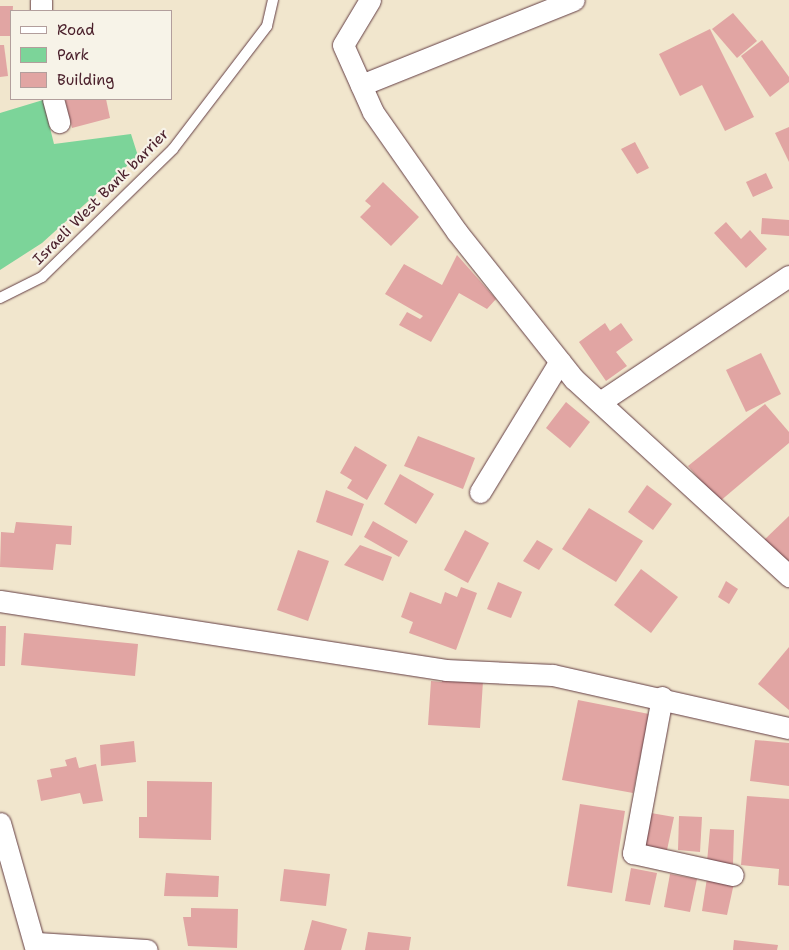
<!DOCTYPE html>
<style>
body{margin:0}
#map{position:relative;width:789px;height:950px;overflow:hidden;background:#f1e6cd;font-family:"Shantell Sans",sans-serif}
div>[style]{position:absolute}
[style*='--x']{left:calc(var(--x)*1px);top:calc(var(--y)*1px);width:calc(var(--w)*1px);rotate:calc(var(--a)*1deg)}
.green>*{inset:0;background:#7cd499}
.building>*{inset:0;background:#e1a5a3}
.roads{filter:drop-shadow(0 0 1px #633d43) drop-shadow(0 0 1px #633d43)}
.service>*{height:10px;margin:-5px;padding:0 5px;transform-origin:5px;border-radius:5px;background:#fff}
.minor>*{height:21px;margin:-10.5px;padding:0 10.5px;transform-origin:10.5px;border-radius:10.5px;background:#fff}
span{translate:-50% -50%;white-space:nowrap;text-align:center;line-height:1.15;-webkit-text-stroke:4.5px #f7f3e8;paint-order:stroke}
.street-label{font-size:15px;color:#4a1f2b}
.legend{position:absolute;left:10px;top:10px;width:162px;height:90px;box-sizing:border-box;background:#f7f3e8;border:1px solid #b29e9c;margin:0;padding:6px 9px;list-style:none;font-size:15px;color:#4a1f2b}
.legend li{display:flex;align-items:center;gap:10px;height:25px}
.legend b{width:25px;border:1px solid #b29e9c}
</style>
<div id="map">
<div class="green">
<i style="clip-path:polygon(43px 100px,54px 144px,131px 134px,138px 156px,42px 243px,0 270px,0 113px)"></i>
</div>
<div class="building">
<i style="clip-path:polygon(0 6px,13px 6px,11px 36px,0 36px)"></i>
<i style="clip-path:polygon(733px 13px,757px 41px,737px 58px,712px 29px)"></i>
<i style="clip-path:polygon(710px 29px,754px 117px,725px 131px,702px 85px,680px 96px,659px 54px)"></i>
<i style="clip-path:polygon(762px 40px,789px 77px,789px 82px,770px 97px,741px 56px)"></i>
<i style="clip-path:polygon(0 45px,4px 45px,8px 76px,0 77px)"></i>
<i style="clip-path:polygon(65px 99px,106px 99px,110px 118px,72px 128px)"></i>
<i style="clip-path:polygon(789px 127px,789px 162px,775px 133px)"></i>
<i style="clip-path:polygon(635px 142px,649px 168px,637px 174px,621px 149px)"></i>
<i style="clip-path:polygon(766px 173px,773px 188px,753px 197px,746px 182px)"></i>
<i style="clip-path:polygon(383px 182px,419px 217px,391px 246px,360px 217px,371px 206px,365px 201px)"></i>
<i style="clip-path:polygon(762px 218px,789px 220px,789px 236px,761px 234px)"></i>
<i style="clip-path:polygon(726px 222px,741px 239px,750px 230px,767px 249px,746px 268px,714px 233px)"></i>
<i style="clip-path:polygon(457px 255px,496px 299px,487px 309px,459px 293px,431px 342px,399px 325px,407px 312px,420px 319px,423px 316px,385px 294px,404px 264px,442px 285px)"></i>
<i style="clip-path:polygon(605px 323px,610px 331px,621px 323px,633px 340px,616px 352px,627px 366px,606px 381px,579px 342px)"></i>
<i style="clip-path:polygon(761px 353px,781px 394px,746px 412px,726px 370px)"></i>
<i style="clip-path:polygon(566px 402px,590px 422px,570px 448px,546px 428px)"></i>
<i style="clip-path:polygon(765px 404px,789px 432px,789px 443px,719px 502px,688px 466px)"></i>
<i style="clip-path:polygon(418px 436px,475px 458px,463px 489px,404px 466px)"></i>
<i style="clip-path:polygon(355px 446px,387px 465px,367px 500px,347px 488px,352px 480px,340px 473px)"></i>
<i style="clip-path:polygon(400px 474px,434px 494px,416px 524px,384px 504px)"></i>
<i style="clip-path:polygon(647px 485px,672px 504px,653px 530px,628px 512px)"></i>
<i style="clip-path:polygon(326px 490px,364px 504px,352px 536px,316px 522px)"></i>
<i style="clip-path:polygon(589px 508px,643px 541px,616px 582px,562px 549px)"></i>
<i style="clip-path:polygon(789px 516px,789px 567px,763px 541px)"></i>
<i style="clip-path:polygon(373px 521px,408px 541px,399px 557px,364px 537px)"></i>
<i style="clip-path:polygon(16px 522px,72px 526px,71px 545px,56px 544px,53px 570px,0 567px,1px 532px,14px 533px)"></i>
<i style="clip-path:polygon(465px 530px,489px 543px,468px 583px,444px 570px)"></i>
<i style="clip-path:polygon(537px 540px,553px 549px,539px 570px,523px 561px)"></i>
<i style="clip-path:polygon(360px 545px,392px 557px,383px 581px,344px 565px)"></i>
<i style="clip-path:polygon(298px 550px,329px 561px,308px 621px,277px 610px)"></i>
<i style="clip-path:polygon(641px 569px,678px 597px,651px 633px,614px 605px)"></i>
<i style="clip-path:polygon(726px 581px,738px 589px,729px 604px,718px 597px)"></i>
<i style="clip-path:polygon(498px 582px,522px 592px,511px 618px,487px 609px)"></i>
<i style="clip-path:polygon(461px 587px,477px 593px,456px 650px,409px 633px,413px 622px,401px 617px,410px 592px,441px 604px,445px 592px,457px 597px)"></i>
<i style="clip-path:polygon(0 626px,6px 626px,5px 666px,0 666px)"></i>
<i style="clip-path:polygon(24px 633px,138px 644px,135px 676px,21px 665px)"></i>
<i style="clip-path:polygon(789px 647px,789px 710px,758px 684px)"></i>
<i style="clip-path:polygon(442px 678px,483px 681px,480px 728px,428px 725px,431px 681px,442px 682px)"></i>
<i style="clip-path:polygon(578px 700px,649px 714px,633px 793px,562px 780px)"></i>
<i style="clip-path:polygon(755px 740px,789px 743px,789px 786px,750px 781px)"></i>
<i style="clip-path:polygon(134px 741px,136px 762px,101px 766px,100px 745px)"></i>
<i style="clip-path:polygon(76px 757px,79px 768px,96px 764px,103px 801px,83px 804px,80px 793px,41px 801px,37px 780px,52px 777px,50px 769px,67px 766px,65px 760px)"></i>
<i style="clip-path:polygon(147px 781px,212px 782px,211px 840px,139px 838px,139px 817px,147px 817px)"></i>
<i style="clip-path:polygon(747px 796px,789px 799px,789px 886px,778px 885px,779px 869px,741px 865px)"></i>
<i style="clip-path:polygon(580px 804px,625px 811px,612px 893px,567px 886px)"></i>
<i style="clip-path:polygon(651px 813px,674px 817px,667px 850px,644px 845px)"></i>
<i style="clip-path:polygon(679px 816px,702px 817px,700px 852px,678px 850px)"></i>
<i style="clip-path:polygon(710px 829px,734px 830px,733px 864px,707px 862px)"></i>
<i style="clip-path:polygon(631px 868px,657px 873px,650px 905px,625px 901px)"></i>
<i style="clip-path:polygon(284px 869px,330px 874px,326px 906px,280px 901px)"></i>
<i style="clip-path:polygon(166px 873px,219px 876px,218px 897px,164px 896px)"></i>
<i style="clip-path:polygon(670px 874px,697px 879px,690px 912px,664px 907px)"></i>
<i style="clip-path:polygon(707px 878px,734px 883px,727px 915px,702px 911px)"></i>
<i style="clip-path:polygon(191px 908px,238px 909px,237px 948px,188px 946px,183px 917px,191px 917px)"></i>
<i style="clip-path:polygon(312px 920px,347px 929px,341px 950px,304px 950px)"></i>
<i style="clip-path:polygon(368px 932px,411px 937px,409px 950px,365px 950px)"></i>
<i style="clip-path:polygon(734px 940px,778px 945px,777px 950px,733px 950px)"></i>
</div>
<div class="roads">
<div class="service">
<i style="--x:0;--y:298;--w:47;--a:-26.6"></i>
<i style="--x:42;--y:277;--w:183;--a:-44.3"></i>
<i style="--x:173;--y:149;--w:155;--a:-52.6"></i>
<i style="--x:267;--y:26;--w:27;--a:-77"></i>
</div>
<div class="minor">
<i style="--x:370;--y:0;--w:52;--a:121"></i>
<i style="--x:343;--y:45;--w:73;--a:65.9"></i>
<i style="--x:373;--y:112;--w:146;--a:55"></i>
<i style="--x:457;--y:232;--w:188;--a:51.5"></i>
<i style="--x:574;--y:379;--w:292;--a:42.5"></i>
<i style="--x:41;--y:11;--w:11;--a:-90"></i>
<i style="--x:361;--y:85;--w:229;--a:-21.8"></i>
<i style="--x:53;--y:99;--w:24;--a:75"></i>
<i style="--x:600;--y:402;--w:227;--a:-33.7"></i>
<i style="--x:480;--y:492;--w:153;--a:-58.6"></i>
<i style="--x:0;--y:601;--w:451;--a:8.8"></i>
<i style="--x:446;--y:670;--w:107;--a:2.7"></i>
<i style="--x:553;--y:675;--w:242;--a:12.7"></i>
<i style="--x:662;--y:697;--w:159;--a:100.5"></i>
<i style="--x:633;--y:853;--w:102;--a:12.4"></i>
<i style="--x:0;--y:823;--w:132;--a:74.2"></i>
<i style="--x:36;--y:943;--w:111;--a:3.6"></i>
</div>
</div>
<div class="street-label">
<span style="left:101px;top:197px;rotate:-45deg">Israeli West Bank barrier</span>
</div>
<ul class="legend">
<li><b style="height:6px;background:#fff"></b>Road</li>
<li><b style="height:14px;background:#7cd499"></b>Park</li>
<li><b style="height:14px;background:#e1a5a3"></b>Building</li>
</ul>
</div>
